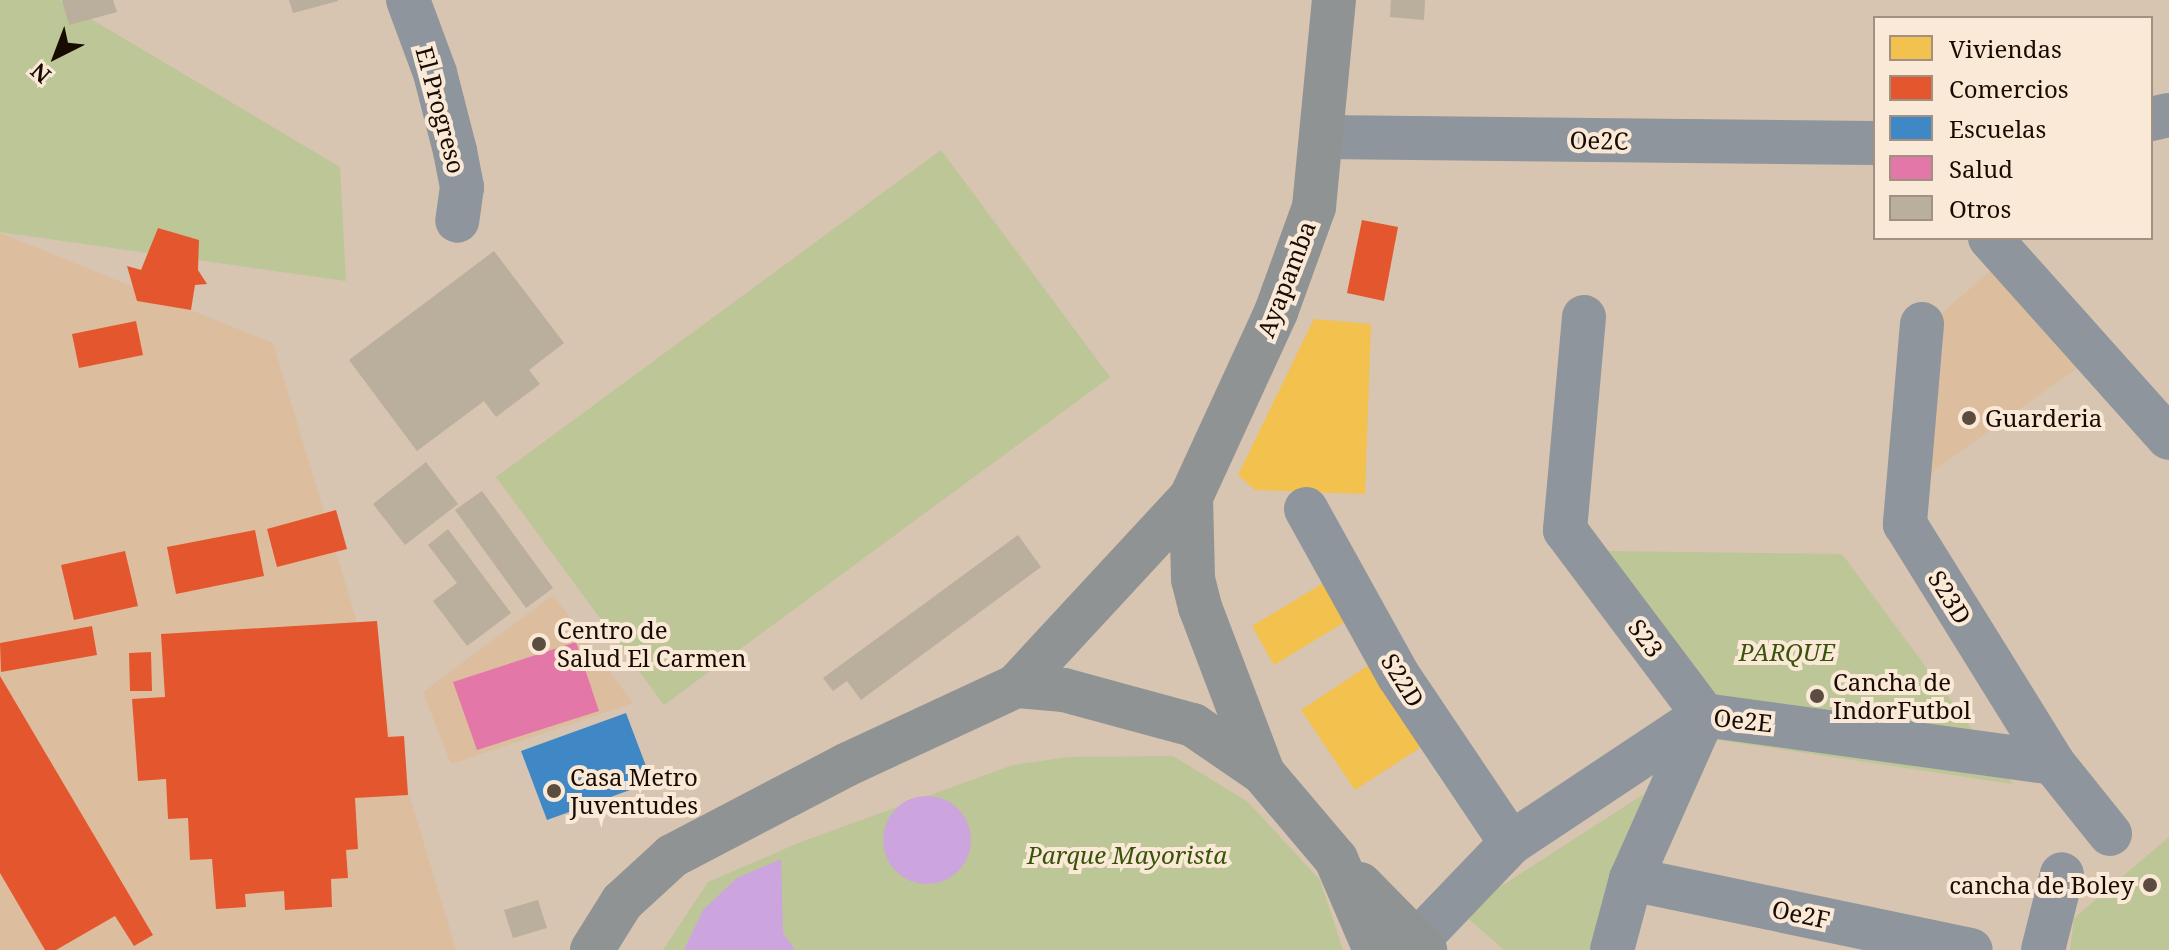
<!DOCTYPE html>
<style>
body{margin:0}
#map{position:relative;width:2169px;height:950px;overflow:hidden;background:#d7c4b1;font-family:"Noto Serif",serif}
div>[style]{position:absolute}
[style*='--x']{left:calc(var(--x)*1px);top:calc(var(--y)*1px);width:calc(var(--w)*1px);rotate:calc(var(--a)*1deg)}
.built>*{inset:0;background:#dcbe9f}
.green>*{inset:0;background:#bdc697}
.water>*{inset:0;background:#cca4de}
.round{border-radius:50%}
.homes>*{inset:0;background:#f2c14e}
.shops>*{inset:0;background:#e4572e}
.schools>*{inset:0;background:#3f88c5}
.health>*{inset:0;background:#e377a8}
.building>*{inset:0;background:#baae9d}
.minor>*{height:44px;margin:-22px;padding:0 22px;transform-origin:22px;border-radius:22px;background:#8e959c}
.major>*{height:44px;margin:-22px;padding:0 22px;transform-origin:22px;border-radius:22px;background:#909394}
.dots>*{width:22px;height:22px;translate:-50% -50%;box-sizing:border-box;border:4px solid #fbe9d7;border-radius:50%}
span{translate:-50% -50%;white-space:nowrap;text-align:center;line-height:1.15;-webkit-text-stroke:8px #fbe9d7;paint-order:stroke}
.street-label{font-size:24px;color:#180c02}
.poi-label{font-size:24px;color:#180c02}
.left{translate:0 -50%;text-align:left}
.right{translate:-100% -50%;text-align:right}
.park-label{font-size:24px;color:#39530b;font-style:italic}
.legend{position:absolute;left:1873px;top:16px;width:280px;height:224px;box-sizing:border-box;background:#fbe9d7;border:2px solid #a09182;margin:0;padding:10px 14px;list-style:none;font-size:24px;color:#180c02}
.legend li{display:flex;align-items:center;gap:16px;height:40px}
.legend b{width:40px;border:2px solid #a09182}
.north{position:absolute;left:16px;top:16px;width:80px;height:80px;-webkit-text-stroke:6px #fbe9d7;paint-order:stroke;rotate:222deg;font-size:22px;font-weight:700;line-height:32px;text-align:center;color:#180c02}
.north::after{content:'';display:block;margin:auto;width:28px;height:36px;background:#180c02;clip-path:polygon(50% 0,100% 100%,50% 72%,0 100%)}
</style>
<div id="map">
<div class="built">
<i style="clip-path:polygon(0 233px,273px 343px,456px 950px,0 950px)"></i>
<i style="clip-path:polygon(2002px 261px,2084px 363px,1929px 474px,1936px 318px)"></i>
<i style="clip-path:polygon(553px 595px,633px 703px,451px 764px,423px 692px)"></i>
</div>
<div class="green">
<i style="clip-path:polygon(0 0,59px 0,340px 167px,346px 281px,0 232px)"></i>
<i style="clip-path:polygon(941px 150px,1110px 377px,664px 705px,496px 477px)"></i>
<i style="clip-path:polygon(1606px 551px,1842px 554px,2013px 784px,1705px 738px)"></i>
<i style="clip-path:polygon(1173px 756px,1248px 802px,1320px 880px,1343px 950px,663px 950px,708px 882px,801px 842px,1013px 765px,1068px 757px)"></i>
<i style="clip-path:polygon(1644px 794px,1602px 950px,1504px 950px,1461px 912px)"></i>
<i style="clip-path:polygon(2169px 837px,2169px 950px,2070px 950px,2074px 918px)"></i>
</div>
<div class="water">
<i class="round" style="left:883px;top:796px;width:88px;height:88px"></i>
<i style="clip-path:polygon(781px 859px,783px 933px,795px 950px,684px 950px,703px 910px,737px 878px)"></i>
</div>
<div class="homes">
<i style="clip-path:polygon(1314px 319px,1371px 324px,1365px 494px,1255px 490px,1238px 475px)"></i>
<i style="clip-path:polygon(1330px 579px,1353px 617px,1274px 665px,1252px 626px)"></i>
<i style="clip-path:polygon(1375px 661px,1429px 742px,1355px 790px,1301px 710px)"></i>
</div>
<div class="shops">
<i style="clip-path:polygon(1362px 220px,1398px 227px,1384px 301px,1347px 293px)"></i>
<i style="clip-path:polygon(158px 228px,199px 240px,198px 270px,207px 284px,195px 285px,191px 310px,137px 301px,127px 266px,141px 270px)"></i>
<i style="clip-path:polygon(136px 321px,143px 355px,79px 368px,72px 334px)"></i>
<i style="clip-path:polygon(336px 510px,347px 549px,277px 567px,267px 529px)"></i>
<i style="clip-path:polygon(255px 530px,264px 576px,176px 594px,167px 547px)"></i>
<i style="clip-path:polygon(125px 551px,138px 606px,74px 620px,61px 565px)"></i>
<i style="clip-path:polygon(377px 621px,388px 737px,404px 736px,408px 795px,355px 798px,358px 849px,346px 850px,348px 878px,331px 879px,332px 907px,285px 910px,284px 891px,245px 894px,246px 907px,216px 909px,212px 859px,190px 860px,188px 818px,168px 819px,166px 779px,138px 781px,132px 699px,165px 697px,161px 634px)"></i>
<i style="clip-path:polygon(92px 626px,97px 655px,1px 672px,0 643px)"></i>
<i style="clip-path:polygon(151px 652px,152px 691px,130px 691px,129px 653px)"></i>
<i style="clip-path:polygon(0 676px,153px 935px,134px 946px,115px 916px,56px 950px,45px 950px,0 873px)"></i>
</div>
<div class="schools">
<i style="clip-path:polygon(626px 713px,652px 782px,547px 820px,521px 751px)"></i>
</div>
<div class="health">
<i style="clip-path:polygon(576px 642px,599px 711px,477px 750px,453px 682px)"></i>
</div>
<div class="building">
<i style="clip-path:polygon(62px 0,113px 0,117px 12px,69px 25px)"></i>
<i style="clip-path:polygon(289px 0,338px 0,338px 1px,293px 13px)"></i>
<i style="clip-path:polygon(1391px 0,1425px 0,1424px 20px,1390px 17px)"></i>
<i style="clip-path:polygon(494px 251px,564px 343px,529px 370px,540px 384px,496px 417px,484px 401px,417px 451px,349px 360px)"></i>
<i style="clip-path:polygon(426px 462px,458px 504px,405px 545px,373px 504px)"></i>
<i style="clip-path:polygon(482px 491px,553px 588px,526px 608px,455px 510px)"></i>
<i style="clip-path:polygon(448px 529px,511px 613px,467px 646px,433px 601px,457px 583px,428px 545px)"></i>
<i style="clip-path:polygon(1018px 535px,1041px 567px,861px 700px,847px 681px,833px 691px,823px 678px)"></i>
<i style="clip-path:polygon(538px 900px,547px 928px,513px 938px,504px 910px)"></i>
</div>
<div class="minor">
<i style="--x:408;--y:0;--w:78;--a:69.7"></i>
<i style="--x:435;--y:73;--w:81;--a:75.6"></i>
<i style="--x:455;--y:151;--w:37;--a:79"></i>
<i style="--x:462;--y:187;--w:34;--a:98"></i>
<i style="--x:2151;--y:119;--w:18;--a:-13"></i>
<i style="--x:1324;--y:137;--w:551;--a:0.62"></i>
<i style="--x:1990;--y:238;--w:268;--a:48.2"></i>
<i style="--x:1584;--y:317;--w:214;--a:95.1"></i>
<i style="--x:1565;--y:530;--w:231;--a:53.1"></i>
<i style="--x:1704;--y:715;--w:180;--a:114"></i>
<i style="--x:1631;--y:879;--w:73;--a:105"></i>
<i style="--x:1922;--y:324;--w:201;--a:94.9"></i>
<i style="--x:1905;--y:524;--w:281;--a:58.2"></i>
<i style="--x:2053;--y:763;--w:91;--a:51.2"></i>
<i style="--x:1306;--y:509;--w:190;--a:61"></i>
<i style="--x:1398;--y:675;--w:202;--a:56.1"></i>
<i style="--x:1631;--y:879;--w:347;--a:11.8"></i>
<i style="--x:1415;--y:943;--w:139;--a:-46.2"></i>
<i style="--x:1511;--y:843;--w:232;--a:-33.6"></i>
<i style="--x:1704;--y:715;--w:352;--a:7.8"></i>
<i style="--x:2043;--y:950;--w:78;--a:-76"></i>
</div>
<div class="major">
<i style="--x:1191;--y:497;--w:82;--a:88.6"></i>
<i style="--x:1193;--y:579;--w:29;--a:76"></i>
<i style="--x:1200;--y:607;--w:178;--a:69.2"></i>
<i style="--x:1016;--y:686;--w:258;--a:-47.2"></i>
<i style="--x:1191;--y:497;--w:204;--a:-65.3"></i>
<i style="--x:1276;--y:312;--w:112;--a:-70.1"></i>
<i style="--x:1314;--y:207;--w:208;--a:-84.5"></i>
<i style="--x:1360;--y:884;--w:93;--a:45.4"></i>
<i style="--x:592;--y:950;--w:57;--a:-58"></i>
<i style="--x:622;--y:902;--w:68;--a:-42.6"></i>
<i style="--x:672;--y:856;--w:196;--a:-27.6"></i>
<i style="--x:846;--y:765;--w:187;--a:-24.9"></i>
<i style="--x:1016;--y:686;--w:48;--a:4.8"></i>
<i style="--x:1064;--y:690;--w:134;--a:15.2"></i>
<i style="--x:1193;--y:725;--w:85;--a:34.4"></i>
<i style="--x:1263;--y:773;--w:113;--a:49.7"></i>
<i style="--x:1336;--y:859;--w:99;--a:66.8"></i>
</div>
<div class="dots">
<i style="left:1969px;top:418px;background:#5b4c3f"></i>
<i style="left:539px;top:644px;background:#5b4c3f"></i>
<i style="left:1817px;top:696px;background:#5b4c3f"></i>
<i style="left:554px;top:791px;background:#5b4c3f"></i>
<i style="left:2150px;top:885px;background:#5b4c3f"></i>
</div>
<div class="street-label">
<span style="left:441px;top:110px;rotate:75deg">El Progreso</span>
<span style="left:1599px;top:140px;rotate:1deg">Oe2C</span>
<span style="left:1286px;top:279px;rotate:-69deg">Ayapamba</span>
<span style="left:1950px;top:597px;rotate:58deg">S23D</span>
<span style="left:1646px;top:638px;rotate:53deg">S23</span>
<span style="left:1403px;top:680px;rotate:58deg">S22D</span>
<span style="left:1743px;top:720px;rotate:6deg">Oe2E</span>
<span style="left:1801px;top:914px;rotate:12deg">Oe2F</span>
</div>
<div class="poi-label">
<span class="left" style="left:1985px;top:418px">Guarderia</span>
<span class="left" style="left:557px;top:644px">Centro de<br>Salud El Carmen</span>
<span class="left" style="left:1833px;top:696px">Cancha de<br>IndorFutbol</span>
<span class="left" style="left:570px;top:791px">Casa Metro<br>Juventudes</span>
<span class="right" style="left:2134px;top:885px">cancha de Boley</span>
</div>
<div class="park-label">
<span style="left:1787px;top:652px">PARQUE</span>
<span style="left:1127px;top:855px">Parque Mayorista</span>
</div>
<ul class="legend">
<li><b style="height:22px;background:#f2c14e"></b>Viviendas</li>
<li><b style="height:22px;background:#e4572e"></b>Comercios</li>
<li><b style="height:22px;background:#3f88c5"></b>Escuelas</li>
<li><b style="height:22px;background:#e377a8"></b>Salud</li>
<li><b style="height:22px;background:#baae9d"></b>Otros</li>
</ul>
<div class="north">N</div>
</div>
